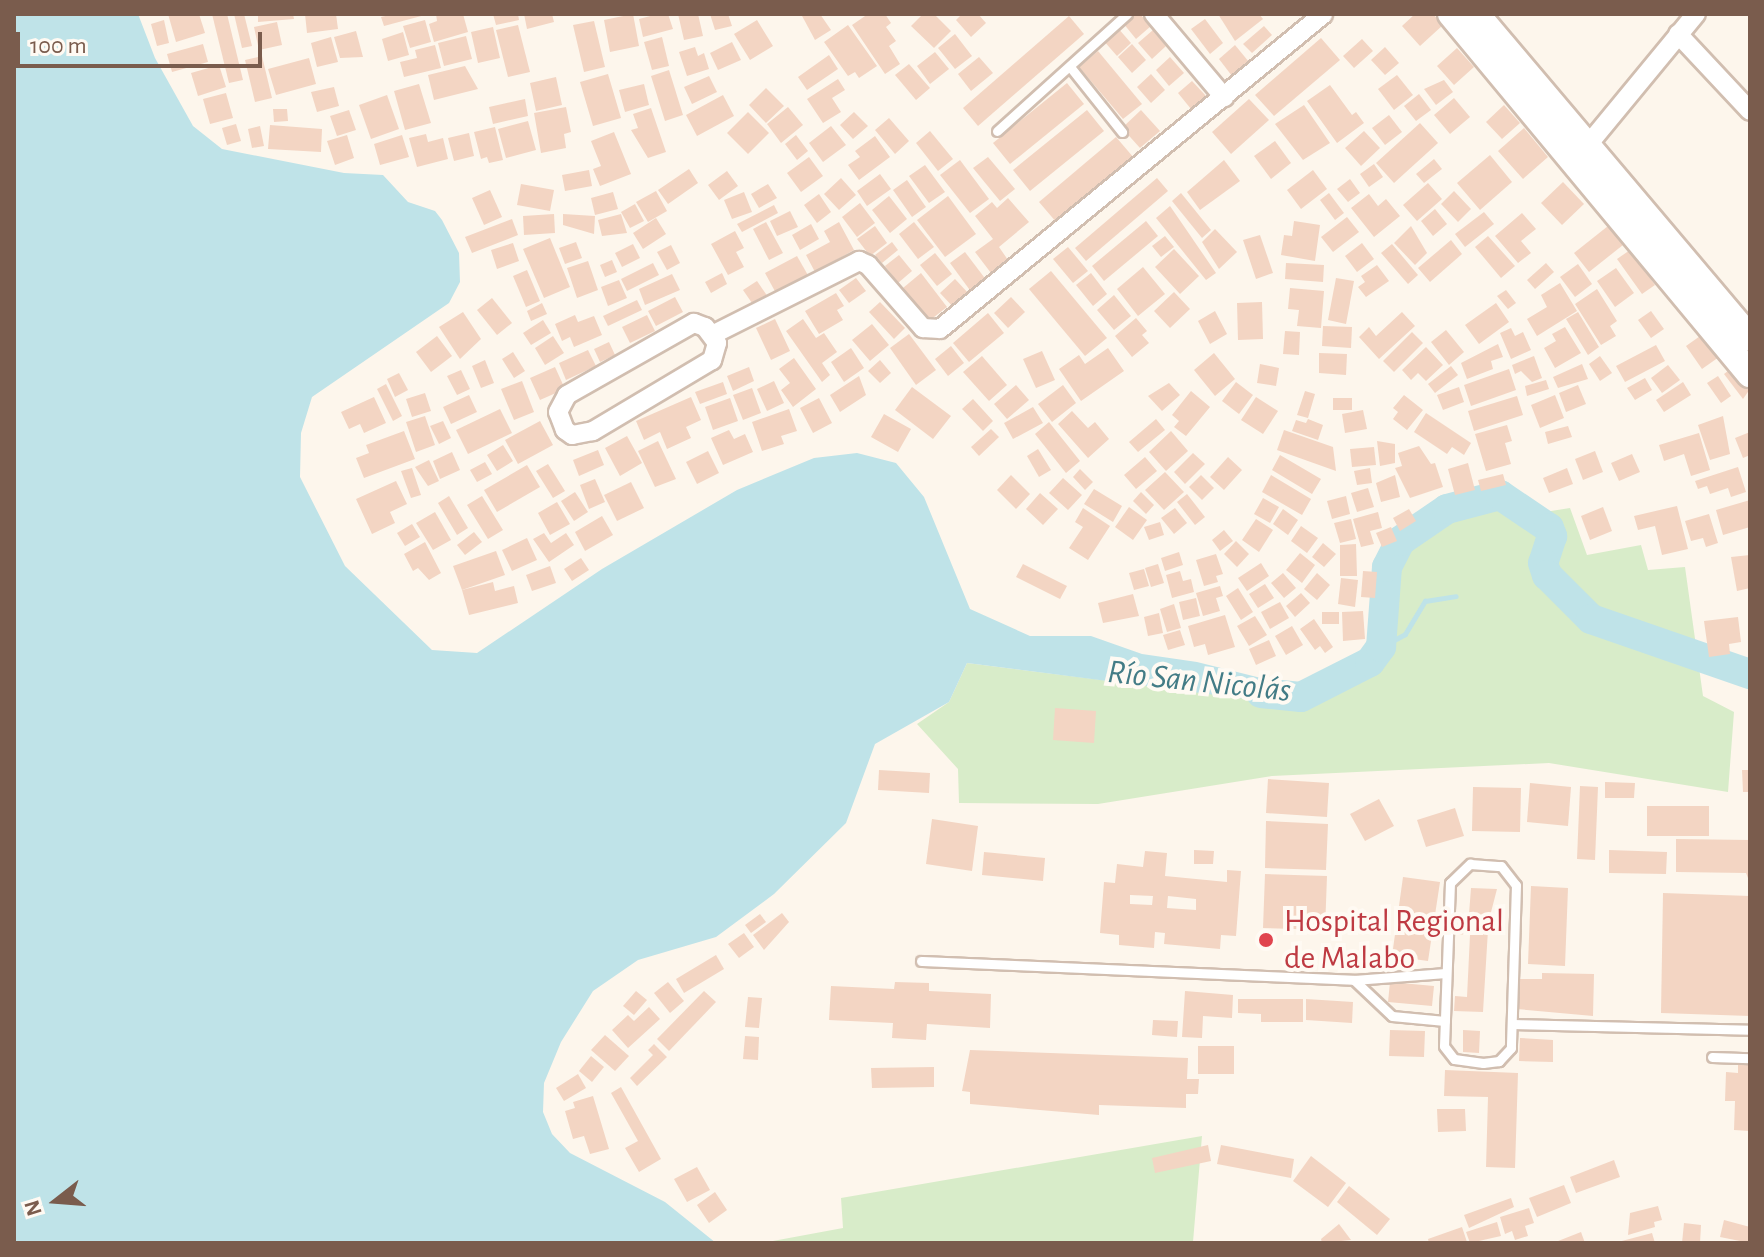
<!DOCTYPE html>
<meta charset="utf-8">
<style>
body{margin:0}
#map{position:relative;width:1764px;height:1257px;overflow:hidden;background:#fdf6ec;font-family:"Alegreya Sans",sans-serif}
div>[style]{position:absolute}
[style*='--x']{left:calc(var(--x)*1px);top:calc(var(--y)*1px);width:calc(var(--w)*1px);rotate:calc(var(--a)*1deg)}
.green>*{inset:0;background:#d8ecc9}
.water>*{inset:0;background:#bfe3e8}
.stream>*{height:5px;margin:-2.5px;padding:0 2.5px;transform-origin:2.5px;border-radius:2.5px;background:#bfe3e8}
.river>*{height:30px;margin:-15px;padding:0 15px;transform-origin:15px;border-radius:15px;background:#bfe3e8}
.building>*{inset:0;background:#f3d5c3}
.roads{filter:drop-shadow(2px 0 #d1beb0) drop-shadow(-2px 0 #d1beb0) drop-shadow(0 2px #d1beb0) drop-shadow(0 -2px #d1beb0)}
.service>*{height:9px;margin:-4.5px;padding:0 4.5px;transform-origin:4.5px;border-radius:4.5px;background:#fff}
.minor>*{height:18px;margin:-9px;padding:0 9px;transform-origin:9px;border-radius:9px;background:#fff}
.secondary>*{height:26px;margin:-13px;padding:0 13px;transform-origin:13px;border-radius:13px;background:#fff}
.dots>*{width:22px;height:22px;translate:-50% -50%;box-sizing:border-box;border:4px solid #fffaf3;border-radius:50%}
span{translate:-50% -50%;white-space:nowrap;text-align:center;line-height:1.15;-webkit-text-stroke:8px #fffaf3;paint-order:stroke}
.health-label{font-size:32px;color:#be3a42}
.left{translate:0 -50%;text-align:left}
.water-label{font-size:34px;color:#437c86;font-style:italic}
.frame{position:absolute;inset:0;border:16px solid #7a5c4d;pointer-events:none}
.north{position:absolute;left:16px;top:1161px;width:80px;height:80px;-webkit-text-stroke:6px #fffaf3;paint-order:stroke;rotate:253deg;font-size:22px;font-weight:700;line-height:32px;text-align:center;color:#7a5c4d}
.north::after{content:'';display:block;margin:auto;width:28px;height:36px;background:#7a5c4d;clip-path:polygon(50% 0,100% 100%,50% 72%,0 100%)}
.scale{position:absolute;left:16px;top:32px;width:246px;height:36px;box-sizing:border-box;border:4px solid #7a5c4d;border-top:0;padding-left:10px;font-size:24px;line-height:28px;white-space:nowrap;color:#7a5c4d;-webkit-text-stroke:6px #fffaf3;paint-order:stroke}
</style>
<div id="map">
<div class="green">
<div style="clip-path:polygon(1506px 498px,1532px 514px,1570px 508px,1587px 555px,1641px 545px,1648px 570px,1685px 567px,1703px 696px,1734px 712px,1728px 792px,1549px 763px,1272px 776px,1098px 804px,959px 803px,958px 769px,917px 724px,949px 702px,967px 663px,1294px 704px,1305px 689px,1375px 659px,1388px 542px,1428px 514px,1472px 499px)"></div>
<div style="clip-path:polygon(1202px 1136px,1193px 1242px,762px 1243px,843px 1228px,841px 1198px)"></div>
</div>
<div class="water">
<div style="clip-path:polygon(14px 14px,138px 14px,155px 58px,193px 126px,222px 149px,344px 173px,383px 175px,408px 202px,435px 211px,442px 220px,459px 253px,460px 282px,449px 303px,312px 397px,301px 433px,300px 477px,345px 566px,432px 650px,477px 653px,602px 569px,737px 490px,814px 458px,857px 453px,896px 463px,924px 497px,970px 609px,1030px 636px,1091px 636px,1142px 654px,1197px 662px,1305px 689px,1294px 705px,967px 663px,949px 702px,875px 744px,846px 823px,774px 894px,716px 937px,638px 960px,593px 991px,561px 1042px,544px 1083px,543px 1112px,552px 1134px,570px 1153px,665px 1202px,716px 1243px,14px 1243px)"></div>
</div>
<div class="stream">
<div style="--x:1381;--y:647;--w:27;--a:-28"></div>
<div style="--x:1405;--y:634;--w:39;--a:-59"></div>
<div style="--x:1425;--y:601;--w:31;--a:-9"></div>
</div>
<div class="river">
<div style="--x:1261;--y:693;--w:40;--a:5.7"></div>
<div style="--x:1301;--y:697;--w:77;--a:-26.9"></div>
<div style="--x:1370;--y:662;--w:19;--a:-54"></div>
<div style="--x:1381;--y:647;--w:80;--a:-85.7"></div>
<div style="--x:1387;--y:567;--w:29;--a:-63"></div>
<div style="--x:1400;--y:541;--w:57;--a:-34.2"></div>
<div style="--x:1447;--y:509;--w:55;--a:-14.8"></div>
<div style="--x:1500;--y:495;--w:59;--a:34"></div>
<div style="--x:1549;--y:528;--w:9;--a:69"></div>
<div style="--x:1552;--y:536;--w:28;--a:108"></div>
<div style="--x:1543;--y:563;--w:13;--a:72"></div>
<div style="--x:1547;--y:575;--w:62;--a:45"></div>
<div style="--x:1591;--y:619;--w:168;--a:19.1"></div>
</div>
<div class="building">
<div style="clip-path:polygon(168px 14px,199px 14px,205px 33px,176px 42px)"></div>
<div style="clip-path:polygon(212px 14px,227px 14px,243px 80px,229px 83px)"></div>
<div style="clip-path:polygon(234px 14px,244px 14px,252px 46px,242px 48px)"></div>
<div style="clip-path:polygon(258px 14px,293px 14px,294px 19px,258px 22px)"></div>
<div style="clip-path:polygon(305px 14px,336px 14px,338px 29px,307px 33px)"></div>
<div style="clip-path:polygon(394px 14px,425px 14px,425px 15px,384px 26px,381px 17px)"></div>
<div style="clip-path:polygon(436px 14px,463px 14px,468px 32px,434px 42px,429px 24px,437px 21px)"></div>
<div style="clip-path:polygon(493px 14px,518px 14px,519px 20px,496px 25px)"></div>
<div style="clip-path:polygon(524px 14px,552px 14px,554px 22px,527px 29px)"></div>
<div style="clip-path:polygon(633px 14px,639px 46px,610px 52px,604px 20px)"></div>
<div style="clip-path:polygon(658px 14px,668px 14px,673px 29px,643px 37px,639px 19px)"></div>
<div style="clip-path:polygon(678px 14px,698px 14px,703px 36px,684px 40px)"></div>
<div style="clip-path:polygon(710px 14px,728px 14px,732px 26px,715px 30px)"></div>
<div style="clip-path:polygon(801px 14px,820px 14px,831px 30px,815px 40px)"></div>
<div style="clip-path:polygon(868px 14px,885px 14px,891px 23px,886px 27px,896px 41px,889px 46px,900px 64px,885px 74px,852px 25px)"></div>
<div style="clip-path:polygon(923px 14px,934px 14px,951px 31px,934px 48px,911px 26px)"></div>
<div style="clip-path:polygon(962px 14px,978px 14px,986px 23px,971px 37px,956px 20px)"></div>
<div style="clip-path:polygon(1133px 14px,1140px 14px,1151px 26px,1136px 39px,1123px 23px)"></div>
<div style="clip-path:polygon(1218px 14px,1259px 14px,1263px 19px,1235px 41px)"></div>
<div style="clip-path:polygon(1415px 14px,1433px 14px,1443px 25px,1420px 46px,1402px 26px)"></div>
<div style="clip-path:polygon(1069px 16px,1084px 34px,978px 126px,963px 108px)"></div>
<div style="clip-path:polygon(1205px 19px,1223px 43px,1210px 54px,1191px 29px)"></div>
<div style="clip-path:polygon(164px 20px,169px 43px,157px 46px,151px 24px)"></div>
<div style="clip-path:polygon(425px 20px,431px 42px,410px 48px,403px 26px)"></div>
<div style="clip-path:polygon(757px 20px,773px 46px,750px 60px,734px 34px)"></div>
<div style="clip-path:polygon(594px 21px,605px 67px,584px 72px,573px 25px)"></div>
<div style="clip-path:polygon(277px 22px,282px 45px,259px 50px,254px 27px)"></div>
<div style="clip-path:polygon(518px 25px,530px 72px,508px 77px,496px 30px)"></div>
<div style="clip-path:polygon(848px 25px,877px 66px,859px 78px,855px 72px,848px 76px,824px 42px)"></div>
<div style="clip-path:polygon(1264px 26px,1272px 35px,1252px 53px,1243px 44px)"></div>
<div style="clip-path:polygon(493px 27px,500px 58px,478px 63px,471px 32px)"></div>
<div style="clip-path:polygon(1117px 27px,1131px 43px,1117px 56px,1103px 40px)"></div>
<div style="clip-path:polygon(1153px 30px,1166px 46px,1152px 59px,1138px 43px)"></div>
<div style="clip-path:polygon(356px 31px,363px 57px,340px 58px,334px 37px)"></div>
<div style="clip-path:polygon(403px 32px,409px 55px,388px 61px,382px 39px)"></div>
<div style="clip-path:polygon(955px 34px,972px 56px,955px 69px,938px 48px)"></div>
<div style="clip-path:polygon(466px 36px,472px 59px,444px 66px,438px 43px)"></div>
<div style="clip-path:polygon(331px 37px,338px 62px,317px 67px,311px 43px)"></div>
<div style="clip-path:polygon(662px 37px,669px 66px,652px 70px,644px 42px)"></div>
<div style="clip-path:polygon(1321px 38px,1340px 60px,1274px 116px,1255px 95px)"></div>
<div style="clip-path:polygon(1362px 39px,1373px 51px,1354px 68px,1343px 56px)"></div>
<div style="clip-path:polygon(732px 42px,741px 60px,718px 70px,710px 53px)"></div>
<div style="clip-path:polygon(203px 44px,208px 62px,172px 72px,167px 54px)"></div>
<div style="clip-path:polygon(1132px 44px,1146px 60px,1132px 73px,1118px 57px)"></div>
<div style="clip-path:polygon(435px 45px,441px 68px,404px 77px,400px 62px,417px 58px,415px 50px)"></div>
<div style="clip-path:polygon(1235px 45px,1249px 62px,1232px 76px,1219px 59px)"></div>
<div style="clip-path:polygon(695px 47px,698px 56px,704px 53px,709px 69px,687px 76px,679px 52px)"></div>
<div style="clip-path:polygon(1385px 47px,1399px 63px,1385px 75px,1371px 60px)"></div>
<div style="clip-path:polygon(1457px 48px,1474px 67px,1454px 85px,1437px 66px)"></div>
<div style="clip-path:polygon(1098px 51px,1142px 104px,1123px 119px,1079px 67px)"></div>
<div style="clip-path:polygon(935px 52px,949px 69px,930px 84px,917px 66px)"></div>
<div style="clip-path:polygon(829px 55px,838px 69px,807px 90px,798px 77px)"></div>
<div style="clip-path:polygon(262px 56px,272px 98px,255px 102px,245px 60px)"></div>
<div style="clip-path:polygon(979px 57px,993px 73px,971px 91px,958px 74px)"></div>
<div style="clip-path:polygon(1170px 57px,1184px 73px,1169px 86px,1156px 70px)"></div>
<div style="clip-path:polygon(309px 58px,316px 84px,276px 95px,268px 69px)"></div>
<div style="clip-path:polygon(909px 64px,930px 88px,916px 100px,895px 75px)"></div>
<div style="clip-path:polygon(219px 65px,226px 87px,198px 96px,191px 73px)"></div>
<div style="clip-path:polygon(465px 66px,478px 89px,434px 100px,428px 75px)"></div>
<div style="clip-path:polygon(669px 70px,683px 115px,665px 121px,651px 76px)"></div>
<div style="clip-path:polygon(608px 74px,621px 118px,593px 126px,580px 82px)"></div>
<div style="clip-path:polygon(1151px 74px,1165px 90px,1151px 103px,1137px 87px)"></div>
<div style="clip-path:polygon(1397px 75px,1413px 95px,1394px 110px,1378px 89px)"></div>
<div style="clip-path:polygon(709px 76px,717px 92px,692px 104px,684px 87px)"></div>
<div style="clip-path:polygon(556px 77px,562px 105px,536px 111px,530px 83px)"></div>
<div style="clip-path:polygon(838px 79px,845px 90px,832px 98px,841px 112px,823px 123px,807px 99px)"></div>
<div style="clip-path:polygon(1444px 80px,1453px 92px,1436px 105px,1424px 89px)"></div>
<div style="clip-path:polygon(1192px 81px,1206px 96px,1191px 109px,1178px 93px)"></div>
<div style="clip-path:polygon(1067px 83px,1084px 104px,1010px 164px,993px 143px)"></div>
<div style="clip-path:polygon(419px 84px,431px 123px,405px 130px,394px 91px)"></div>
<div style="clip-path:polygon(644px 84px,649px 105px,625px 112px,619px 90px)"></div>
<div style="clip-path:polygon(1330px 85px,1352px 115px,1356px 112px,1364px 123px,1337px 143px,1307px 101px)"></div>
<div style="clip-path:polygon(334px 87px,339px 106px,317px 112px,311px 92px)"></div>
<div style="clip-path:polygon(766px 88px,784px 106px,766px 123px,749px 105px)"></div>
<div style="clip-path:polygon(226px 93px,233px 118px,210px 124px,203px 99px)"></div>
<div style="clip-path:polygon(1419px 94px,1431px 110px,1416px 121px,1404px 106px)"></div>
<div style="clip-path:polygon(387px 95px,399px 129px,371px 139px,359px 105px)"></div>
<div style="clip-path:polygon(723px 95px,734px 116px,697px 136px,686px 115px)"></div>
<div style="clip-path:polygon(1454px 98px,1470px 117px,1450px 134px,1434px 115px)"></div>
<div style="clip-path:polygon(525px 99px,528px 116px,493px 124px,489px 107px)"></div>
<div style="clip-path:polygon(1249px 99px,1269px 120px,1231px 154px,1212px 132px)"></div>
<div style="clip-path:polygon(1304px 105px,1330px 143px,1303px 160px,1275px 124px)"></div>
<div style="clip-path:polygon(1504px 105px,1520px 123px,1502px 139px,1486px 122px)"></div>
<div style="clip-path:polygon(566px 107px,571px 132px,564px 134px,566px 148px,541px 153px,534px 113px)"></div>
<div style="clip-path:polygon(788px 107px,803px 125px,781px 143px,767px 124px)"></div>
<div style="clip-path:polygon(651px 108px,666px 152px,648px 158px,631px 130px,638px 128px,633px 114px)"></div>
<div style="clip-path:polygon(273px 109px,287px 109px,288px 121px,274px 122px)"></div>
<div style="clip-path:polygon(349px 110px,356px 130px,337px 136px,330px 116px)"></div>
<div style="clip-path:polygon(1087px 110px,1104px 131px,1030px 191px,1013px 170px)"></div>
<div style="clip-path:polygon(1141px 110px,1160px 131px,1140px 148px,1122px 128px)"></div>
<div style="clip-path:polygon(748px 112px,769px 133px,748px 154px,727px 133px)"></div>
<div style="clip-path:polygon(854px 112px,868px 126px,853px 139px,840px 125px)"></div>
<div style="clip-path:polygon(1389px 115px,1402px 132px,1385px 145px,1372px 128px)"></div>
<div style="clip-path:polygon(889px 118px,909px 141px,895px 154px,875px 130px)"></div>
<div style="clip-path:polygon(528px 121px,536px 150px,506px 158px,498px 129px)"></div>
<div style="clip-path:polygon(1420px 123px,1438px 143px,1394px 183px,1376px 163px)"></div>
<div style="clip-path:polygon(236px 124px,241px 141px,227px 145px,222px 128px)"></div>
<div style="clip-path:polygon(270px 125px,322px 129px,321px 152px,268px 149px)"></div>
<div style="clip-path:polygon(260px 126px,264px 146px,252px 148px,248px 129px)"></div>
<div style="clip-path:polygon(831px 126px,846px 145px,823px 162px,809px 143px)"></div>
<div style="clip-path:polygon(495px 127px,503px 160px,489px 163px,487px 157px,481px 159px,474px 132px)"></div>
<div style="clip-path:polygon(1524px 128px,1548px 157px,1523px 179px,1498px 151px)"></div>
<div style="clip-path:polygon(930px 131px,953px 159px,938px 171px,916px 143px)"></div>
<div style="clip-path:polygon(1364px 131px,1380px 148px,1361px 166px,1345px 148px)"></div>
<div style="clip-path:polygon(614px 132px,631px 174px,600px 186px,593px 169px,601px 166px,591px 141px)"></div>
<div style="clip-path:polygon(469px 133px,474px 156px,454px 161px,448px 138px)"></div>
<div style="clip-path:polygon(426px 134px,428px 142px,443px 138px,448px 159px,417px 167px,409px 138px)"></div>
<div style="clip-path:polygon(347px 135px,354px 158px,335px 165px,327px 141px)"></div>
<div style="clip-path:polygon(402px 135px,409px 157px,380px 165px,374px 144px)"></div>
<div style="clip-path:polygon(796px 135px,808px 151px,797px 160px,785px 144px)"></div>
<div style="clip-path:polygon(875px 136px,890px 157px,859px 180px,848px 165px,860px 157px,855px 151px)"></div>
<div style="clip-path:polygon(1116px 137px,1134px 158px,1057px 223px,1039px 202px)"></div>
<div style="clip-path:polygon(1275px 141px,1291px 163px,1271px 179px,1254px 156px)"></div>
<div style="clip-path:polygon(1490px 155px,1512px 182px,1480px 210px,1457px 183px)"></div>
<div style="clip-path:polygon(809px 157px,823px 176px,801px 192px,787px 173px)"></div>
<div style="clip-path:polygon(988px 157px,1015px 189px,1000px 201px,973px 168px)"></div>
<div style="clip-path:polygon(1434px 159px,1442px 169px,1424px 183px,1416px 174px)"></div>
<div style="clip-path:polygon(960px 160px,989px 199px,970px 213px,940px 175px)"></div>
<div style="clip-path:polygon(1224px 160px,1240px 181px,1200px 210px,1187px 192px)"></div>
<div style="clip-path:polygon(1374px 164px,1383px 177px,1369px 187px,1360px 174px)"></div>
<div style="clip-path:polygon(925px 165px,945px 192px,929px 203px,909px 176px)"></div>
<div style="clip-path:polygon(689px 169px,698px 183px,668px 204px,658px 190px)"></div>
<div style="clip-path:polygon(589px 170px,592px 186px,565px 191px,562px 175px)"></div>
<div style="clip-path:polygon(1313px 170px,1327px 189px,1301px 209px,1287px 190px)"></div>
<div style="clip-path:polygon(727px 171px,738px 186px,719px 200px,708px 185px)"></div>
<div style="clip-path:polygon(880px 174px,891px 189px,867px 206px,857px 191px)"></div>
<div style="clip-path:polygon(841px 178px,856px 195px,839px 210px,824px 194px)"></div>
<div style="clip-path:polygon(1157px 178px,1168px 191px,1086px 261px,1075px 248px)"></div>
<div style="clip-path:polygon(1350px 179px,1360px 193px,1348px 202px,1337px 189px)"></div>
<div style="clip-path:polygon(907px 180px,926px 207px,912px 217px,893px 190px)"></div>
<div style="clip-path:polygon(1563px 182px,1584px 204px,1562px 225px,1541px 203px)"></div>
<div style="clip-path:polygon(1428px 183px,1442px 199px,1417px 221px,1403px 205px)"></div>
<div style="clip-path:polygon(521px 184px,554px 190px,550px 211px,517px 205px)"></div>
<div style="clip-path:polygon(768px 184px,777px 198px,759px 208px,751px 194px)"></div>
<div style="clip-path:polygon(490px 190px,502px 217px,484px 225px,472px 198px)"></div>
<div style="clip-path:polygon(656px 191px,667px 211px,648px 222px,636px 202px)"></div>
<div style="clip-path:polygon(1454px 191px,1471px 209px,1458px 222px,1441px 204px)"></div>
<div style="clip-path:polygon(613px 192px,618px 209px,595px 215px,591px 198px)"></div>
<div style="clip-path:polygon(744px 192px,752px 212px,732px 219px,724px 200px)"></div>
<div style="clip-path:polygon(1181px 193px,1211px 230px,1202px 238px,1172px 201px)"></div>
<div style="clip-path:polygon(1329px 193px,1344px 213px,1335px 220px,1320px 200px)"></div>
<div style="clip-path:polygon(819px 194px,831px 212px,817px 223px,804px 205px)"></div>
<div style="clip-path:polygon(1369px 194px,1378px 206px,1386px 199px,1400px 216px,1374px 237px,1351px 208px)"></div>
<div style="clip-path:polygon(889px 196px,907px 219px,890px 233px,872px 210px)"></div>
<div style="clip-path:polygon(948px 196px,976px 234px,945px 257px,917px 220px)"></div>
<div style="clip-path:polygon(1008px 198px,1029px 222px,999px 247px,1008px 260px,991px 273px,975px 252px,993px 239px,975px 216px,992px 202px,997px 208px)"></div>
<div style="clip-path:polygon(860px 203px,875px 223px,857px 237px,842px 217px)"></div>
<div style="clip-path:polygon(635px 204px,644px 221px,630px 228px,621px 212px)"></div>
<div style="clip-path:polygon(774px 205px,778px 213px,742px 232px,737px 224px)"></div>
<div style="clip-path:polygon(1170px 206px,1216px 273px,1206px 280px,1156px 218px)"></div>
<div style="clip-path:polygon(1435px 209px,1447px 224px,1433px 236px,1421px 221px)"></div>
<div style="clip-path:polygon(790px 211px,798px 227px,777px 236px,770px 221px)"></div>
<div style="clip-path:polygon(1484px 212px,1494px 224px,1465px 247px,1455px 234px)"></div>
<div style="clip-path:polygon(1522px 213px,1536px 229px,1521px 241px,1531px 253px,1518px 263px,1495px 236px)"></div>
<div style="clip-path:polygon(554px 214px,555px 233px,524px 235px,523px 216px)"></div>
<div style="clip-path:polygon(563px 214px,595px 216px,594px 234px,563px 225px)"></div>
<div style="clip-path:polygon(621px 214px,627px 233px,602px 236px,598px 220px)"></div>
<div style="clip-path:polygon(1347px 217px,1359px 232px,1333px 252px,1321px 237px)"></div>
<div style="clip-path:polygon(656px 218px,666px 234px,643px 249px,633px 233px)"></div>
<div style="clip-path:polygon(512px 219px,518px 235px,472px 253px,465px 237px)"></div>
<div style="clip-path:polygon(1146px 221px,1158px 236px,1104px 281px,1092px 266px)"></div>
<div style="clip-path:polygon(1294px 221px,1320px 225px,1315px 261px,1281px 255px,1284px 235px,1292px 236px)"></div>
<div style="clip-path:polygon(766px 222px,783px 253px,769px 260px,753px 229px)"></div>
<div style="clip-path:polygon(839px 222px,854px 250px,815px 272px,806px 255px,830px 242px,824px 231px)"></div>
<div style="clip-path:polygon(914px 222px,934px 247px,918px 259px,899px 234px)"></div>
<div style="clip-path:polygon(811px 224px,819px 239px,800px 250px,792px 235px)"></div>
<div style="clip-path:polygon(875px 226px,887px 243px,870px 256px,857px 239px)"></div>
<div style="clip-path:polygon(1411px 226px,1427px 253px,1415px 265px,1394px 243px)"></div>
<div style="clip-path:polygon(1608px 226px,1623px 245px,1589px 272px,1574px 253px)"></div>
<div style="clip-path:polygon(1215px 229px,1237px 252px,1219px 269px,1202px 242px)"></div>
<div style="clip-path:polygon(735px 231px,744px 248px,736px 252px,744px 267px,728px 275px,711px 244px)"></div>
<div style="clip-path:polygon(1260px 235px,1273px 273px,1256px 279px,1243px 240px)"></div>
<div style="clip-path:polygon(1165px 236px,1174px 247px,1161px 257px,1152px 246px)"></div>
<div style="clip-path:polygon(1488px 236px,1515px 266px,1501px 278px,1475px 247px)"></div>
<div style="clip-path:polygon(550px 238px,570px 287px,544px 298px,523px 249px)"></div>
<div style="clip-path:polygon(1451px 240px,1462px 254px,1430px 282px,1418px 268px)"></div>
<div style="clip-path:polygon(576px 242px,582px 258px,565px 264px,559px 248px)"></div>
<div style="clip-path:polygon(892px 242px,898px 250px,882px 263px,875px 255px)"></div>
<div style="clip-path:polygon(513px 243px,519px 261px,497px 269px,491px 250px)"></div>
<div style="clip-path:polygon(1362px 243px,1374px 259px,1357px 272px,1345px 256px)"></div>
<div style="clip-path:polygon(633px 244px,640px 258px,622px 267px,615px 253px)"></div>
<div style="clip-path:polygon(1392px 244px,1418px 275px,1408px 284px,1381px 253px)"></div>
<div style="clip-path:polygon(671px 245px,680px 263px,667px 270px,657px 252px)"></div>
<div style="clip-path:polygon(1068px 247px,1088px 271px,1073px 283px,1053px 259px)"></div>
<div style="clip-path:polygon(1174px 249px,1199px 276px,1180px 294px,1155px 267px)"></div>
<div style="clip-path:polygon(1630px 250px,1655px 285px,1642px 294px,1617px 259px)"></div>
<div style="clip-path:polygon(965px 252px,987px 281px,972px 293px,950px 263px)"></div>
<div style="clip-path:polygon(935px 253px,952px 274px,937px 286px,920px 265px)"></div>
<div style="clip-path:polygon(899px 255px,912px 271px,898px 283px,885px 266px)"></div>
<div style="clip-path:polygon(797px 256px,809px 277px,777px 295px,765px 273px)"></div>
<div style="clip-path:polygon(612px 260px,617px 272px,605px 277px,600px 265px)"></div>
<div style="clip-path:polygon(588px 261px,598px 290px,577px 298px,567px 268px)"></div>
<div style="clip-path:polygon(653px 263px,659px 275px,627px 291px,621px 279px)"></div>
<div style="clip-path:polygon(1286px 263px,1324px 265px,1323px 282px,1285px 279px)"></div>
<div style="clip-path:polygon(1546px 263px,1554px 272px,1535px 289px,1527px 280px)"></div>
<div style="clip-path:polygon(1578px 264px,1592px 284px,1575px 297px,1560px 277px)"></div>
<div style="clip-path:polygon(1377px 265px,1389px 281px,1366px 297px,1358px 287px,1365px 282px,1361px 276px)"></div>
<div style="clip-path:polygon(1143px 267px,1165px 294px,1138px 316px,1117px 289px)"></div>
<div style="clip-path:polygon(1616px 268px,1634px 293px,1615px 307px,1597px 281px)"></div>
<div style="clip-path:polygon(527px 270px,540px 301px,526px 307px,513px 276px)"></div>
<div style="clip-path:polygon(1051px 271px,1107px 338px,1085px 356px,1029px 289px)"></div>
<div style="clip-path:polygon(722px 273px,727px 284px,711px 293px,705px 282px)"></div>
<div style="clip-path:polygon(921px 273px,947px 307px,929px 321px,903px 288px)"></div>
<div style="clip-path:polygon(1091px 273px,1107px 294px,1093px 306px,1076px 285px)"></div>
<div style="clip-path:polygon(672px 274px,680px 290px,645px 305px,639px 289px)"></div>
<div style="clip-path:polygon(856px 278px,866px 291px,849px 303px,839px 290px)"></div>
<div style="clip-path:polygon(1336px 278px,1354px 281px,1346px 324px,1328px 320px)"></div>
<div style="clip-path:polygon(955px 279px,970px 295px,955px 309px,940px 293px)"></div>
<div style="clip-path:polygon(619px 280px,627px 298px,608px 306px,601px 287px)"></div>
<div style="clip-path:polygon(757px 281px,768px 297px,754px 306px,743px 290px)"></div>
<div style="clip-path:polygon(1560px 283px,1577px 311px,1537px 336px,1527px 319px,1547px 307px,1541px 295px)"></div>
<div style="clip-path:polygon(1290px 288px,1324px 291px,1321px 328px,1297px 326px,1299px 310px,1288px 309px)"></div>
<div style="clip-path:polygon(1597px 289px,1617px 321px,1610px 326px,1616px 336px,1601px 345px,1575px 304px)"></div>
<div style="clip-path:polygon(1506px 290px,1516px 303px,1508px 309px,1497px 296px)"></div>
<div style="clip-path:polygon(1174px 292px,1190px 309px,1170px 328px,1154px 311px)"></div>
<div style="clip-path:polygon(836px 293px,844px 306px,837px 310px,843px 320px,819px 334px,805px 311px)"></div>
<div style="clip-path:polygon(1114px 295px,1131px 316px,1114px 330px,1097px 310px)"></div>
<div style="clip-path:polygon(675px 297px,683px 312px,656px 326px,648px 311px)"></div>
<div style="clip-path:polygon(1011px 297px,1025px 312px,1008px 328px,994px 313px)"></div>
<div style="clip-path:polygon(492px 298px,512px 323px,497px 335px,477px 310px)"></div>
<div style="clip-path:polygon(637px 300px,642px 310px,608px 326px,603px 316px)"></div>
<div style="clip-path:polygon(880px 302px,905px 328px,894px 339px,869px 312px)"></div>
<div style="clip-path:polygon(1262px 302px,1263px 339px,1238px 340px,1237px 303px)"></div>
<div style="clip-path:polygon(542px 303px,547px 314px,531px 321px,527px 311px)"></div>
<div style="clip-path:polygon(1496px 303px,1509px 322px,1479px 344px,1465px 325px)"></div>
<div style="clip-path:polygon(1215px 311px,1227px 334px,1210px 344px,1198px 321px)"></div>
<div style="clip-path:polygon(1651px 311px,1664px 329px,1651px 338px,1638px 320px)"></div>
<div style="clip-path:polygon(463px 312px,481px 339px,460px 359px,439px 327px)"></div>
<div style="clip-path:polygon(1402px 312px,1415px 326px,1379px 359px,1359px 337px,1369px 327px,1376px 336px)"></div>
<div style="clip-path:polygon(1578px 312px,1599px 347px,1588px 355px,1566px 319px)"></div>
<div style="clip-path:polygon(988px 313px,1004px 333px,969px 362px,953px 343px)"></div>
<div style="clip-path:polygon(575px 315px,578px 322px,594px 316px,602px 335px,574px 347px,570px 337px,562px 341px,555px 324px)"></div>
<div style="clip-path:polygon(647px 315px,655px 331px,630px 343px,622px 327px)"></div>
<div style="clip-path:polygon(1136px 318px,1147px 331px,1142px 335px,1149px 343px,1132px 357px,1115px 336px)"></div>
<div style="clip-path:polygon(775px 319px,790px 351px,771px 360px,756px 328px)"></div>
<div style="clip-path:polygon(803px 319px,816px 338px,824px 333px,837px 352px,822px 363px,830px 375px,822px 382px,786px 331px)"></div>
<div style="clip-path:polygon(543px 320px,551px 333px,531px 345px,523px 333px)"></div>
<div style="clip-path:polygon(872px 324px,889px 345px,870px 361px,852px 340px)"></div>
<div style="clip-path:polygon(1323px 326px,1352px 327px,1351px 348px,1322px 346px)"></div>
<div style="clip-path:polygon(1565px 327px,1581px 353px,1555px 368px,1544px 348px,1556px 341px,1552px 334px)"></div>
<div style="clip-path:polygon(1511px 328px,1515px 336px,1523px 332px,1531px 350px,1511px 359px,1500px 333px)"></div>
<div style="clip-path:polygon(1446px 330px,1464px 352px,1449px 365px,1431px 342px)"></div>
<div style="clip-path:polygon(1285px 331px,1300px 332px,1299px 355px,1283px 354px)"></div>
<div style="clip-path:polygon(1412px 332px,1423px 343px,1394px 372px,1383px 361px)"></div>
<div style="clip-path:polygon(909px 334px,936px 370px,916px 385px,890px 348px)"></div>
<div style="clip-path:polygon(1703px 334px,1719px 357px,1702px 369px,1686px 346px)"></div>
<div style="clip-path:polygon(437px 336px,452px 356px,431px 372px,416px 352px)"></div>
<div style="clip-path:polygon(553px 336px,564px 353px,545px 365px,535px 348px)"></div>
<div style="clip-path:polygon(609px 342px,615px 355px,600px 362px,594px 349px)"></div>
<div style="clip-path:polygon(1498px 344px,1503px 357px,1491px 361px,1493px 369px,1467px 379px,1461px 363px)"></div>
<div style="clip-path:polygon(1656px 345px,1665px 361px,1625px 382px,1616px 366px)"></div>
<div style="clip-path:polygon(951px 346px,964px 363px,948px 376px,935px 359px)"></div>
<div style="clip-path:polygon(1426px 347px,1443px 365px,1426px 381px,1418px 373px,1411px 380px,1402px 370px)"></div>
<div style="clip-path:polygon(851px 348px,864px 368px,844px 382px,831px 362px)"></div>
<div style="clip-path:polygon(1108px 348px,1124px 371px,1081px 401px,1059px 369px,1079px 355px,1085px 364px)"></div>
<div style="clip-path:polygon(588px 350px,596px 366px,566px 380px,559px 363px)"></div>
<div style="clip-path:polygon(1042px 351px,1055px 380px,1036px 388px,1023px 359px)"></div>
<div style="clip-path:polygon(513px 352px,525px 371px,514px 378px,502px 359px)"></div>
<div style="clip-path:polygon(1214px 353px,1235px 379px,1215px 396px,1194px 370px)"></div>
<div style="clip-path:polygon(1319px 353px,1347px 354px,1346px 375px,1319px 373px)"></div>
<div style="clip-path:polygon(982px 356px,1007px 385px,989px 401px,963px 372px)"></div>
<div style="clip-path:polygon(1534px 356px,1542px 378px,1532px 382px,1521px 371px,1515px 374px,1512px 365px)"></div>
<div style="clip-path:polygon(1600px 356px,1612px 373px,1600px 381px,1589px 364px)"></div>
<div style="clip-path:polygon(794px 358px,816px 389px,793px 407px,781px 390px,790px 383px,779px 369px)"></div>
<div style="clip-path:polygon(485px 360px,494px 383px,481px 388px,472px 366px)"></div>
<div style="clip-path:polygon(880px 360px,891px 373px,880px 383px,868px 371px)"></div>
<div style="clip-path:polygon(1260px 364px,1279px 368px,1276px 386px,1257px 383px)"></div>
<div style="clip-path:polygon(1582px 364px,1588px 379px,1558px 388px,1553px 377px)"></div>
<div style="clip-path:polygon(1668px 365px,1680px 380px,1662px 393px,1651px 378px)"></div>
<div style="clip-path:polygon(1451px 366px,1458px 375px,1435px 393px,1428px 384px)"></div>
<div style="clip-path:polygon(555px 367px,565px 389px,540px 400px,530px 378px)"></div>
<div style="clip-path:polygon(749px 367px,754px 381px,733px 391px,727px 376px)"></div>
<div style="clip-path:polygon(1733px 367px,1750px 389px,1743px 399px,1724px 374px)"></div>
<div style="clip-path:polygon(1509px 369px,1516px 390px,1471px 406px,1464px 385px)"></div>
<div style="clip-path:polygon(461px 370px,470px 389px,457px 395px,447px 376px)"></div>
<div style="clip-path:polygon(399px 373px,408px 390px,395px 397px,387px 379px)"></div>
<div style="clip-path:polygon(859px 376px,866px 395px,840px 412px,830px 395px)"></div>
<div style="clip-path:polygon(1718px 376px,1731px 396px,1721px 403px,1707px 383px)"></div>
<div style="clip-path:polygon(1645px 378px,1652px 390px,1635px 400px,1627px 388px)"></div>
<div style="clip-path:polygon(1546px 380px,1549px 389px,1527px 396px,1525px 386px)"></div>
<div style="clip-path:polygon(522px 381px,534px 412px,514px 420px,501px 389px)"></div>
<div style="clip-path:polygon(774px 381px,784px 403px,767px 411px,757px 389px)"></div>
<div style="clip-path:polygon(723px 382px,727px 394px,700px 404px,695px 392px)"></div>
<div style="clip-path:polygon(1236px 382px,1253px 395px,1239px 414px,1222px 401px)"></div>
<div style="clip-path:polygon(1683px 382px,1691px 395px,1664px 412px,1656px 400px)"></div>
<div style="clip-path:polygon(1169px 383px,1180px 395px,1162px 411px,1148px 396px)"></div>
<div style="clip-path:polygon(386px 384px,402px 416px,393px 421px,377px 389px)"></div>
<div style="clip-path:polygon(1016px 385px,1029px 400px,1007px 419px,994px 404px)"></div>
<div style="clip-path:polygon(1063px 385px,1076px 403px,1052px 422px,1038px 404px)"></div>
<div style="clip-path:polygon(1578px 385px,1586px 404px,1566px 412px,1559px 393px)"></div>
<div style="clip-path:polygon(912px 387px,951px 416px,933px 439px,895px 410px)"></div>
<div style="clip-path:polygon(1459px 387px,1464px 402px,1443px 410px,1437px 395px)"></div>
<div style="clip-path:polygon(752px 388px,761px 413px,743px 420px,733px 395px)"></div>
<div style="clip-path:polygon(1191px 391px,1210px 407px,1186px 436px,1174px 427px,1179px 421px,1172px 415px)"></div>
<div style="clip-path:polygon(1305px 391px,1315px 394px,1308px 418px,1297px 415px)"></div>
<div style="clip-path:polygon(425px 393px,431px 411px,412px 417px,406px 399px)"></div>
<div style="clip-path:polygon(469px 395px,477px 412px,451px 424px,443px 407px)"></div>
<div style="clip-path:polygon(1404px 395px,1423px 410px,1407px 430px,1393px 419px,1398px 412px,1393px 408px)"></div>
<div style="clip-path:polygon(1555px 395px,1564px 418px,1540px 428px,1531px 405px)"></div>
<div style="clip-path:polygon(1517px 396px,1523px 415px,1474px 431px,1468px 411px)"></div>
<div style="clip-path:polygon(374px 397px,386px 423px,364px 433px,360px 424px,349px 429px,341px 412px)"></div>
<div style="clip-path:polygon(691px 397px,701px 420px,686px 427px,691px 438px,667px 449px,660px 432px,644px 440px,636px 421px)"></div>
<div style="clip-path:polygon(1256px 397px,1278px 411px,1263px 434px,1241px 420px)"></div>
<div style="clip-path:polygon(730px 398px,738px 421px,713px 430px,705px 407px)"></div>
<div style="clip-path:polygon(819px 398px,832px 423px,813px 433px,800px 408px)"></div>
<div style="clip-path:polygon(1333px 398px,1352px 398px,1352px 410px,1333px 410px)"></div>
<div style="clip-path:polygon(973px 399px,993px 421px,983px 431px,962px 409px)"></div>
<div style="clip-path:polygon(1033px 407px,1043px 423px,1013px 439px,1004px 423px)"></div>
<div style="clip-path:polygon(500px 409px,512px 433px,468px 454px,456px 430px)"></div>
<div style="clip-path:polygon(789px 409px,797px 431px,781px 436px,784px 444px,762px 451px,752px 422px)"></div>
<div style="clip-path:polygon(1363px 410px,1367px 429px,1345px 433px,1342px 414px)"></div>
<div style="clip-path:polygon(1072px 411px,1088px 428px,1095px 422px,1109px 439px,1088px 458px,1058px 424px)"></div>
<div style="clip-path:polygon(1426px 413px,1471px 443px,1464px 455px,1452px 447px,1447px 454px,1414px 432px)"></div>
<div style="clip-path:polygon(884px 414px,911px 429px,898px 452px,871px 437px)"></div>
<div style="clip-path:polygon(425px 416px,435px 445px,416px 452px,406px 422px)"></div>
<div style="clip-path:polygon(1723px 416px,1730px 454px,1710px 460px,1698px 425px)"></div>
<div style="clip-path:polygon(1156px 419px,1165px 430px,1138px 452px,1129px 442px)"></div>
<div style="clip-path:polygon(1308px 419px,1323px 425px,1318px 440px,1292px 431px,1296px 420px,1306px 423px)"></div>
<div style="clip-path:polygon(443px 421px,451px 438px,439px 444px,430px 426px)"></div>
<div style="clip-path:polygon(540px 421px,553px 445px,518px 464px,505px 440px)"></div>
<div style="clip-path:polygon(1049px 422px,1080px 461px,1066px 473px,1035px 434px)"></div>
<div style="clip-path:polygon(1507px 425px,1512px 441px,1505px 443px,1511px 464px,1486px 471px,1475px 434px)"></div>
<div style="clip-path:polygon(1568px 426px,1572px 437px,1548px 444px,1545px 432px)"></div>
<div style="clip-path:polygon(991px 429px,999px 437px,979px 456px,971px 447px)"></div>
<div style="clip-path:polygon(729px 430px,734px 439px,745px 434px,753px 452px,723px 465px,711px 438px)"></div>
<div style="clip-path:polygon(1284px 430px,1333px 447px,1336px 471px,1277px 450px)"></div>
<div style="clip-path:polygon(404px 431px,415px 459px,364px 478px,356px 458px,369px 453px,366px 445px)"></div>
<div style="clip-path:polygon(1171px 431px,1188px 451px,1166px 471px,1149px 452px)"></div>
<div style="clip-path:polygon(1750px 432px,1750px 455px,1743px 458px,1735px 438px)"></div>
<div style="clip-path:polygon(1699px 433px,1710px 470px,1691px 476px,1684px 454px,1664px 461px,1659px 445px)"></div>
<div style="clip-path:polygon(627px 436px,642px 463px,620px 476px,605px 448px)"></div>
<div style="clip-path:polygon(658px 441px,676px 479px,655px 487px,638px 451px)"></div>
<div style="clip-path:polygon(1377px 441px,1395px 444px,1395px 463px,1380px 466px)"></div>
<div style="clip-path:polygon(503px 445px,513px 461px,497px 471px,487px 455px)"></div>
<div style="clip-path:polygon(1419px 446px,1431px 464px,1435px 463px,1443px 487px,1410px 498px,1395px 468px,1402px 466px,1398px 453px)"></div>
<div style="clip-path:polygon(1374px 447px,1376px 465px,1352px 467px,1350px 449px)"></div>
<div style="clip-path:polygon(1038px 449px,1051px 470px,1039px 477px,1027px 456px)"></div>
<div style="clip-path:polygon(598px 450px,604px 465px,579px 476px,573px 460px)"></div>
<div style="clip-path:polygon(708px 451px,719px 473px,697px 484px,686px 462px)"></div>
<div style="clip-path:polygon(1595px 451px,1603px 472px,1583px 480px,1575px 459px)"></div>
<div style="clip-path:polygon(452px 452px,460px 470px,440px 479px,433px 461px)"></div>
<div style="clip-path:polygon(1193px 453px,1205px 464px,1185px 484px,1174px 472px)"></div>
<div style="clip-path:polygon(1632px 454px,1640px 472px,1619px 481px,1611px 463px)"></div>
<div style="clip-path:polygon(1280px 455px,1321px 479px,1312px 494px,1272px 470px)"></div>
<div style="clip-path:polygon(1145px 457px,1157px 471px,1136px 489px,1124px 475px)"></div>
<div style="clip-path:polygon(1228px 457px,1242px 470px,1224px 490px,1210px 477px)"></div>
<div style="clip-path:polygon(429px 460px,439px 481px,428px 486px,415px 467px)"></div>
<div style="clip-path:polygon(485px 462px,492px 474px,477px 482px,470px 470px)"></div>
<div style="clip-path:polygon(1468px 463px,1475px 490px,1455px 495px,1448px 469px)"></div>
<div style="clip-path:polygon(548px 464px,565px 491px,553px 498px,536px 471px)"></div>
<div style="clip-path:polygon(527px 465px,540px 487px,497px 512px,484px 490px)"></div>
<div style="clip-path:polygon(1738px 467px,1746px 492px,1731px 497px,1728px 488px,1710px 494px,1707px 486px,1698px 489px,1695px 481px)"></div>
<div style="clip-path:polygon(412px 468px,421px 495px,411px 498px,401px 471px)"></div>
<div style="clip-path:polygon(1370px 468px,1372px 483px,1357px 485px,1354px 471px)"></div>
<div style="clip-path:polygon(1567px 468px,1573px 484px,1549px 493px,1543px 478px)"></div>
<div style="clip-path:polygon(1080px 469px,1093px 482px,1085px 490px,1073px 477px)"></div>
<div style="clip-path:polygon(1165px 472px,1184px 492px,1164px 510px,1145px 490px)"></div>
<div style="clip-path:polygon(1503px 474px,1506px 485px,1481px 491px,1478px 480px)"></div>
<div style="clip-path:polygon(1011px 475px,1030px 494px,1016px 509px,997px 490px)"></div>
<div style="clip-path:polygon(1201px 475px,1214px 488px,1202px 500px,1189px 487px)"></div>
<div style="clip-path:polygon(1271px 475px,1311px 499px,1302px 515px,1262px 492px)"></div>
<div style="clip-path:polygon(1395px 475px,1400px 497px,1381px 502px,1376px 483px)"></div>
<div style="clip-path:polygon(1063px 478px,1082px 495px,1068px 510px,1049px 493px)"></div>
<div style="clip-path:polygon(595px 479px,605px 502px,589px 509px,580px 485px)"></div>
<div style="clip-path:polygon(396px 481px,407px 504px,390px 512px,395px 523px,372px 534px,356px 499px)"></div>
<div style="clip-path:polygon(631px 482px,644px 508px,617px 521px,604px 495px)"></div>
<div style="clip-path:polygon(1368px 488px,1374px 507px,1357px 512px,1351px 493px)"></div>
<div style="clip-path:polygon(1094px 489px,1122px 506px,1113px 522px,1084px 504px)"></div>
<div style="clip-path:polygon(575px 492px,588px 512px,574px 521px,561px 501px)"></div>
<div style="clip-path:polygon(1141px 492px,1154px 505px,1146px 514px,1133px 501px)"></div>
<div style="clip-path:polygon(1040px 493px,1058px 509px,1043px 525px,1026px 509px)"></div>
<div style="clip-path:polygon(1187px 494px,1205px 517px,1195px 525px,1177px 502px)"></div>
<div style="clip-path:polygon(449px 496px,468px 528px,457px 535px,438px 503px)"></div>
<div style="clip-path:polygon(482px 496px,503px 530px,488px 539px,467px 505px)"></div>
<div style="clip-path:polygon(1346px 496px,1350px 514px,1332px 519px,1327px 501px)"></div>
<div style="clip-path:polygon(1263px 498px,1279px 507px,1270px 523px,1254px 514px)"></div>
<div style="clip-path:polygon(1750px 500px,1750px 527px,1723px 535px,1716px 510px)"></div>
<div style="clip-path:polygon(557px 502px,570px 524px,550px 535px,538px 513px)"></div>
<div style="clip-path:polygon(1677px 506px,1688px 549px,1662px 555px,1655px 526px,1638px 530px,1634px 516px)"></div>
<div style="clip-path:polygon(1129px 507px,1147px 520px,1133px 540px,1115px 527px)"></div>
<div style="clip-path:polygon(1603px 507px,1612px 531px,1590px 540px,1581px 516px)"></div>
<div style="clip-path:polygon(1083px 508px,1110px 526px,1088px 560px,1069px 548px,1083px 527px,1075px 522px)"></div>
<div style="clip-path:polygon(1175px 508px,1187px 523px,1174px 534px,1161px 518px)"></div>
<div style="clip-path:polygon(1283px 509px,1298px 520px,1288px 535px,1273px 524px)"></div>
<div style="clip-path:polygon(1409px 509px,1416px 521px,1400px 531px,1393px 518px)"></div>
<div style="clip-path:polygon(435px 512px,451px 540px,433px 550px,416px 523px)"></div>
<div style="clip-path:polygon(1378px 512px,1382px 528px,1370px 531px,1374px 544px,1361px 547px,1353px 519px)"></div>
<div style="clip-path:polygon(1709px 514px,1718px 543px,1706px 547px,1703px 538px,1691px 541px,1685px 521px)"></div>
<div style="clip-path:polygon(602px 516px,613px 535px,585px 551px,575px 532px)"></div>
<div style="clip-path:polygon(1256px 519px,1273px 530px,1259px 552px,1242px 540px)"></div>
<div style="clip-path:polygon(1351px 519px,1356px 539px,1340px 543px,1334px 523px)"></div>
<div style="clip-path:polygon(1160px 522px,1164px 535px,1149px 540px,1144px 527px)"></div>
<div style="clip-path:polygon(412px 524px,420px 537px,405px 546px,397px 533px)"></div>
<div style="clip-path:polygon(1301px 526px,1318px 538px,1307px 553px,1291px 541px)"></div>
<div style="clip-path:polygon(1391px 527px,1397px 541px,1382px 547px,1376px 533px)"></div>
<div style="clip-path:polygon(1224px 530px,1233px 541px,1220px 551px,1212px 540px)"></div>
<div style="clip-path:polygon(474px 532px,482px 542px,465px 555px,457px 545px)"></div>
<div style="clip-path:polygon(544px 533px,551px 543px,566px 533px,574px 545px,549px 562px,533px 539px)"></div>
<div style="clip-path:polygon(527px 538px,537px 560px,512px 571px,502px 550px)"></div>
<div style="clip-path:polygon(1236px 541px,1249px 554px,1237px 567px,1224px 554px)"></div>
<div style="clip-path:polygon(425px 542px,441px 573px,429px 580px,418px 568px,413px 571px,404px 554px)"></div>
<div style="clip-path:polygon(1323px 543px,1336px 554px,1324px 567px,1312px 557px)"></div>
<div style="clip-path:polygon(1356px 544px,1357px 576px,1340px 576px,1340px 545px)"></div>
<div style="clip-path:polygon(496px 551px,505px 575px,462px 590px,453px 566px)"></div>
<div style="clip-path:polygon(1179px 552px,1183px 565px,1165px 571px,1161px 558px)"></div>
<div style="clip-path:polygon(1300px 553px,1315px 565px,1302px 583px,1286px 570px)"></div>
<div style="clip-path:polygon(1216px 554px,1223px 574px,1216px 576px,1218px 582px,1204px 586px,1196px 560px)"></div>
<div style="clip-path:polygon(1750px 555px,1750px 588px,1737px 591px,1731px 557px)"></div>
<div style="clip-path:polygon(581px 558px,589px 570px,572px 581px,564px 569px)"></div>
<div style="clip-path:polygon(1261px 563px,1269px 576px,1247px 591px,1238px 578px)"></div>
<div style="clip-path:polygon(1023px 564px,1067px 586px,1060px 599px,1016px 577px)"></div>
<div style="clip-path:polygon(1158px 564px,1164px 583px,1151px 587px,1145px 568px)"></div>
<div style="clip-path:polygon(550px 566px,556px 583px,532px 591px,526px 575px)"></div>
<div style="clip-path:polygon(1144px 569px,1149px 586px,1134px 590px,1129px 573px)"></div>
<div style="clip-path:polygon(1180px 571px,1183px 581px,1191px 579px,1194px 592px,1172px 598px,1166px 575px)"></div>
<div style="clip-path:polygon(1363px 571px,1377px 572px,1375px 598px,1361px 597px)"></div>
<div style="clip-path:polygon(1283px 573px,1296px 588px,1284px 598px,1271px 583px)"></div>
<div style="clip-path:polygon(1317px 573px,1330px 585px,1317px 600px,1304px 589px)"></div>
<div style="clip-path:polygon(1341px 578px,1358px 580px,1355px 607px,1338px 604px)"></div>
<div style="clip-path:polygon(493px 582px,495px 591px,514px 586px,518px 603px,469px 615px,462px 590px)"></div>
<div style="clip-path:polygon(1265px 584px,1274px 598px,1258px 608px,1249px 594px)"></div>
<div style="clip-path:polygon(1220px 586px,1223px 596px,1216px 598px,1220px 611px,1203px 616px,1196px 593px)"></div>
<div style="clip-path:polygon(1238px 588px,1253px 612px,1241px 620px,1226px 596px)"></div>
<div style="clip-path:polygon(1301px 593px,1310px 603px,1295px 617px,1286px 606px)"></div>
<div style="clip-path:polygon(1133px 594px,1139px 616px,1103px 623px,1098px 603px)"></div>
<div style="clip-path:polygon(1196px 598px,1200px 616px,1183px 620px,1179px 602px)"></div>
<div style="clip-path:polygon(1280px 602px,1289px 618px,1270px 629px,1261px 612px)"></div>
<div style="clip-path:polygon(1174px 604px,1181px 628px,1167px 632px,1160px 609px)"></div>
<div style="clip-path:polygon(1363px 611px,1365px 639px,1343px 641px,1342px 612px)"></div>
<div style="clip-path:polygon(1322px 612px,1339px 612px,1339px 624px,1322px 624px)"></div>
<div style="clip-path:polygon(1159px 613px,1163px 633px,1148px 636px,1144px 617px)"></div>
<div style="clip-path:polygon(1225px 615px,1235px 647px,1208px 655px,1205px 644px,1194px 647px,1188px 626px)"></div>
<div style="clip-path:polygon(1255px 616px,1267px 635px,1249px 646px,1237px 626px)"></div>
<div style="clip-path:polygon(1738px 617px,1741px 642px,1729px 644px,1730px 654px,1709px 657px,1704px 621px)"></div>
<div style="clip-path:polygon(1314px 619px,1333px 647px,1325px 653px,1320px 646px,1315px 650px,1300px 629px)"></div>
<div style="clip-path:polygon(1292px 626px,1303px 645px,1286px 655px,1275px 636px)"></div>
<div style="clip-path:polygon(1180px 630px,1185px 645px,1168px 650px,1163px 635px)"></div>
<div style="clip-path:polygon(1269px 640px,1276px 656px,1256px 665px,1249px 649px)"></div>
<div style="clip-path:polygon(1055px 708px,1096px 711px,1094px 743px,1053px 740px)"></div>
<div style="clip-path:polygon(879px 770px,930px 773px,929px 793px,878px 790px)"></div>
<div style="clip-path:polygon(1742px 770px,1750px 770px,1750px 792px,1743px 792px)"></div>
<div style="clip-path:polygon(1268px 779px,1329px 783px,1327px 817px,1266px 813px)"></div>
<div style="clip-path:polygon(1605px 782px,1635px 783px,1634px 798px,1605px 798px)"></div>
<div style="clip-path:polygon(1530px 783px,1571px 787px,1568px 826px,1527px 822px)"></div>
<div style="clip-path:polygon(1580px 786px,1598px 787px,1595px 860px,1577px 859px)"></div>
<div style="clip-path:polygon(1473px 787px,1521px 788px,1520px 832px,1472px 831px)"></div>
<div style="clip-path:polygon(1379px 799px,1394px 826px,1365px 841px,1350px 814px)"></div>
<div style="clip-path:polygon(1647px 806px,1709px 806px,1709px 836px,1647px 836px)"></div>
<div style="clip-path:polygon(1455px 808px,1464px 836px,1426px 847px,1417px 820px)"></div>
<div style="clip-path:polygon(932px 819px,978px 826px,972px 871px,926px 864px)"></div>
<div style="clip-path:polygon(1266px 821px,1328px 824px,1326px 870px,1265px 868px)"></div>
<div style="clip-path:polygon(1676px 839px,1750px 840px,1750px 883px,1746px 873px,1676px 872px)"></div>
<div style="clip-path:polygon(1194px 850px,1214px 851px,1213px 864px,1194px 864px)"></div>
<div style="clip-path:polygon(1609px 850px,1667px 852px,1666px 874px,1609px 873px)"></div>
<div style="clip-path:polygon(evenodd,1145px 851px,1167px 853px,1165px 876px,1227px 882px,1227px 870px,1241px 871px,1236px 936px,1221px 935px,1220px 949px,1164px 944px,1165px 933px,1155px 932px,1154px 948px,1119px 945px,1119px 935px,1100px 933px,1104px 882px,1115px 883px,1117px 864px,1143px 867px,1145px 851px,1130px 895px,1153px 896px,1152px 905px,1130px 904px,1130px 895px,1145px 851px,1168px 896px,1196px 899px,1196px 910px,1167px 908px,1168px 896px)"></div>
<div style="clip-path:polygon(984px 852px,1045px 858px,1043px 881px,982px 875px)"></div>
<div style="clip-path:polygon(1265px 874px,1327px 876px,1325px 930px,1263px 928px)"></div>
<div style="clip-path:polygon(1403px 877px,1440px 882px,1428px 961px,1392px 956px)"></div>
<div style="clip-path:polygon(1531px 886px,1568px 888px,1565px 966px,1528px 964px)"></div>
<div style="clip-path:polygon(1471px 888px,1497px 889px,1489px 920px,1504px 921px,1504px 931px,1488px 930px,1483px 1012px,1454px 1011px,1455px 996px,1467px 997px,1470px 935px,1455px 934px,1456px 913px,1469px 914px)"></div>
<div style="clip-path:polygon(1663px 893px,1750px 896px,1750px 1016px,1661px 1013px)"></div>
<div style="clip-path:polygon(782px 913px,789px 922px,764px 950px,753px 935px)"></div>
<div style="clip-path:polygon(760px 914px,766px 922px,751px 933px,745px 925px)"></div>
<div style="clip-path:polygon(744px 933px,754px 947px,739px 958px,728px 944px)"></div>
<div style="clip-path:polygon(716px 955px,724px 969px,684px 993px,676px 979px)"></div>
<div style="clip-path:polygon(1542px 973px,1594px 974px,1593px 1016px,1517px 1009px,1517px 979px,1542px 979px)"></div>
<div style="clip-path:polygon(668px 982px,684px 1001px,670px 1013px,654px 993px)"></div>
<div style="clip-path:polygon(895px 982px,929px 983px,929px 991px,991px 994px,990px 1028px,927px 1024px,926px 1040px,892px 1038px,893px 1023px,829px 1020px,831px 986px,894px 989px)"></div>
<div style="clip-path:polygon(1390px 982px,1434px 986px,1432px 1006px,1388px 1002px)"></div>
<div style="clip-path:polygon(636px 991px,647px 1000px,634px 1015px,623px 1006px)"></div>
<div style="clip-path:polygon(704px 991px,716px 1002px,669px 1051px,657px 1039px)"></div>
<div style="clip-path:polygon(1185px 991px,1233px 995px,1232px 1018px,1203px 1016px,1202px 1038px,1182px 1037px)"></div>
<div style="clip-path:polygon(748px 997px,762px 998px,759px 1028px,745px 1027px)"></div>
<div style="clip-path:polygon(1238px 999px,1303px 999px,1303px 1022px,1261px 1022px,1261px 1014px,1238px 1013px)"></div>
<div style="clip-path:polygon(1306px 999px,1353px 1002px,1352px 1023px,1306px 1020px)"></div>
<div style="clip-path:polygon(649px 1007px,660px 1019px,628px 1048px,612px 1030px,628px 1015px,634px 1021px)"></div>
<div style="clip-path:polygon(1153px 1020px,1178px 1021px,1177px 1037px,1152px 1035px)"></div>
<div style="clip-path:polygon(1390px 1030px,1425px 1031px,1424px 1057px,1389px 1056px)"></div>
<div style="clip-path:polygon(1463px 1030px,1480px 1031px,1479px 1053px,1463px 1052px)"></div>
<div style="clip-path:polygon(605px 1035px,629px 1056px,615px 1071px,591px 1050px)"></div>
<div style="clip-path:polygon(745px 1036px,759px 1037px,758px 1060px,743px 1059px)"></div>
<div style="clip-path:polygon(1520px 1038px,1553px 1040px,1553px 1062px,1519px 1061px)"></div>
<div style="clip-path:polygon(654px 1044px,667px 1057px,637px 1086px,630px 1078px,653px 1055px,648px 1050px)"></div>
<div style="clip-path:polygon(1198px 1046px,1234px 1046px,1234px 1074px,1198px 1074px)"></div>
<div style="clip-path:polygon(970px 1050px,1188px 1058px,1187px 1079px,1199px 1079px,1198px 1094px,1186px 1094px,1186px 1108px,1099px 1105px,1099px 1115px,970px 1104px,970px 1092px,962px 1091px)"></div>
<div style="clip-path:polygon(591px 1056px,604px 1067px,592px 1082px,579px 1071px)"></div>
<div style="clip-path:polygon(1738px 1061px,1750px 1062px,1750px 1131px,1734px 1130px,1735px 1101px,1725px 1101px,1726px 1072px,1738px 1073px)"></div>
<div style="clip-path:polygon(934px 1067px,934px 1087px,872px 1088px,871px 1068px)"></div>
<div style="clip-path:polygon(1445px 1070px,1518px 1073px,1515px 1168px,1486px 1167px,1488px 1097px,1444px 1096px)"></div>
<div style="clip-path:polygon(578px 1074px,586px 1088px,564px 1101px,556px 1088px)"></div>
<div style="clip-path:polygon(621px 1087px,661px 1159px,639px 1172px,625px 1148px,638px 1141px,611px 1093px)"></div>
<div style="clip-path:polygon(593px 1096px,609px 1149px,590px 1154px,584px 1136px,573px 1139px,565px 1111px,575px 1108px,573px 1102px)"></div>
<div style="clip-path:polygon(1437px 1109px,1465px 1109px,1466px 1131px,1438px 1132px)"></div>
<div style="clip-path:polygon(1208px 1145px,1211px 1161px,1155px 1173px,1152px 1158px)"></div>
<div style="clip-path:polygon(1221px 1145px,1294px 1159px,1291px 1178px,1217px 1164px)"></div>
<div style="clip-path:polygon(1311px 1156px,1346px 1183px,1328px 1207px,1293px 1181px)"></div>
<div style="clip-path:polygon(1614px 1160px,1620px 1177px,1576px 1193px,1570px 1177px)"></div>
<div style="clip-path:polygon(697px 1167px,710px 1190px,687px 1202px,674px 1179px)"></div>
<div style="clip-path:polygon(1564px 1185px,1571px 1203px,1537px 1217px,1529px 1198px)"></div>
<div style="clip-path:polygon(1349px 1186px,1390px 1219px,1377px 1235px,1337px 1202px)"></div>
<div style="clip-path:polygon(715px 1192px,727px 1210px,709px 1223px,697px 1205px)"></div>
<div style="clip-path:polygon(1511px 1198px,1514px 1207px,1469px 1228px,1464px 1215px)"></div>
<div style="clip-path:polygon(1658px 1206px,1662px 1220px,1654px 1222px,1655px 1227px,1628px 1235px,1630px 1213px)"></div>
<div style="clip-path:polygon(1529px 1208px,1534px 1223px,1525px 1226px,1528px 1236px,1515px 1240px,1512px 1231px,1505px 1234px,1500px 1217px)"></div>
<div style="clip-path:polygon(1724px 1220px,1750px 1227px,1750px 1243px,1720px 1237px)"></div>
<div style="clip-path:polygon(1497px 1222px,1501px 1236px,1470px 1243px,1466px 1232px)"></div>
<div style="clip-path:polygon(1684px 1223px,1701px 1225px,1700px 1243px,1682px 1243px)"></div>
<div style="clip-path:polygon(1339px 1224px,1351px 1240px,1322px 1243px,1321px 1239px)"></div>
<div style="clip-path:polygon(1462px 1227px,1467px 1242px,1429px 1243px,1428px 1239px)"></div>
<div style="clip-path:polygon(1581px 1232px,1585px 1243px,1553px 1243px)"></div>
<div style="clip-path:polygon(1652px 1233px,1655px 1243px,1619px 1243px,1618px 1242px)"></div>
</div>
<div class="roads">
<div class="service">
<div style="--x:1071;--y:68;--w:82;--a:51.4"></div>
<div style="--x:997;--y:131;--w:175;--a:-42"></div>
<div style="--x:1470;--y:864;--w:31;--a:4"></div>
<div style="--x:1501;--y:866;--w:24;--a:52"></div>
<div style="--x:1516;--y:885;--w:163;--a:91.8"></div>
<div style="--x:1511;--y:1048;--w:18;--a:133"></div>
<div style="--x:1499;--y:1061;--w:16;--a:173"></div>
<div style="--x:1483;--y:1063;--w:29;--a:-172"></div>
<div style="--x:1454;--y:1059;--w:16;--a:-128"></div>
<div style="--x:1444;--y:1046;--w:163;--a:-87.9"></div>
<div style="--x:1450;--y:883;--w:28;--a:-44"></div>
<div style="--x:921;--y:961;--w:433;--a:2.5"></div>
<div style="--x:1354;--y:980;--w:52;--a:43.5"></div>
<div style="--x:1392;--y:1016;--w:53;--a:5.4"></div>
<div style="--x:1354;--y:980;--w:92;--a:-4.4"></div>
<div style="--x:1512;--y:1024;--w:238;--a:1.4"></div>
<div style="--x:1712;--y:1057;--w:38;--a:2"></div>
</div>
<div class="minor">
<div style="--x:1154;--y:14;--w:109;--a:49.9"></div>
<div style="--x:1678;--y:34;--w:105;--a:46.9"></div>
<div style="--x:1587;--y:146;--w:171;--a:-50.5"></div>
<div style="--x:694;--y:323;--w:12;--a:20"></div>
<div style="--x:705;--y:327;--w:20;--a:53"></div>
<div style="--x:717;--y:343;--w:18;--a:106"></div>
<div style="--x:712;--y:360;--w:139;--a:149.2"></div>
<div style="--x:593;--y:431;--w:21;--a:169"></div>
<div style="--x:572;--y:435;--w:9;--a:-144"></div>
<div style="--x:565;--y:430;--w:19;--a:-111"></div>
<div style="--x:558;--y:412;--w:19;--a:-62"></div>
<div style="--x:567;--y:395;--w:146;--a:-29.6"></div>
<div style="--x:712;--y:335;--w:165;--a:-26.7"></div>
<div style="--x:859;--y:261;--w:10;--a:24"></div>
<div style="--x:868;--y:265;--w:84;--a:48.9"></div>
<div style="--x:923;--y:328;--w:17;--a:3"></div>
<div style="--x:940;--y:329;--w:496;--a:-39.4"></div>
</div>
<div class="secondary">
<div style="--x:1451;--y:14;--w:468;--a:50.3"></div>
<div style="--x:1476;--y:14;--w:424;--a:49.8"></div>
</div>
</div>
<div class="dots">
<div style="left:1266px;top:940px;background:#e0444e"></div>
</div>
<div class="health-label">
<span class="left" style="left:1284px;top:940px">Hospital Regional<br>de Malabo</span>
</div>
<div class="water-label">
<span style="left:1199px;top:682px;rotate:6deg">Río San Nicolás</span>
</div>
<div class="frame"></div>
<div class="north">N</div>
<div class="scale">100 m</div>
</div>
